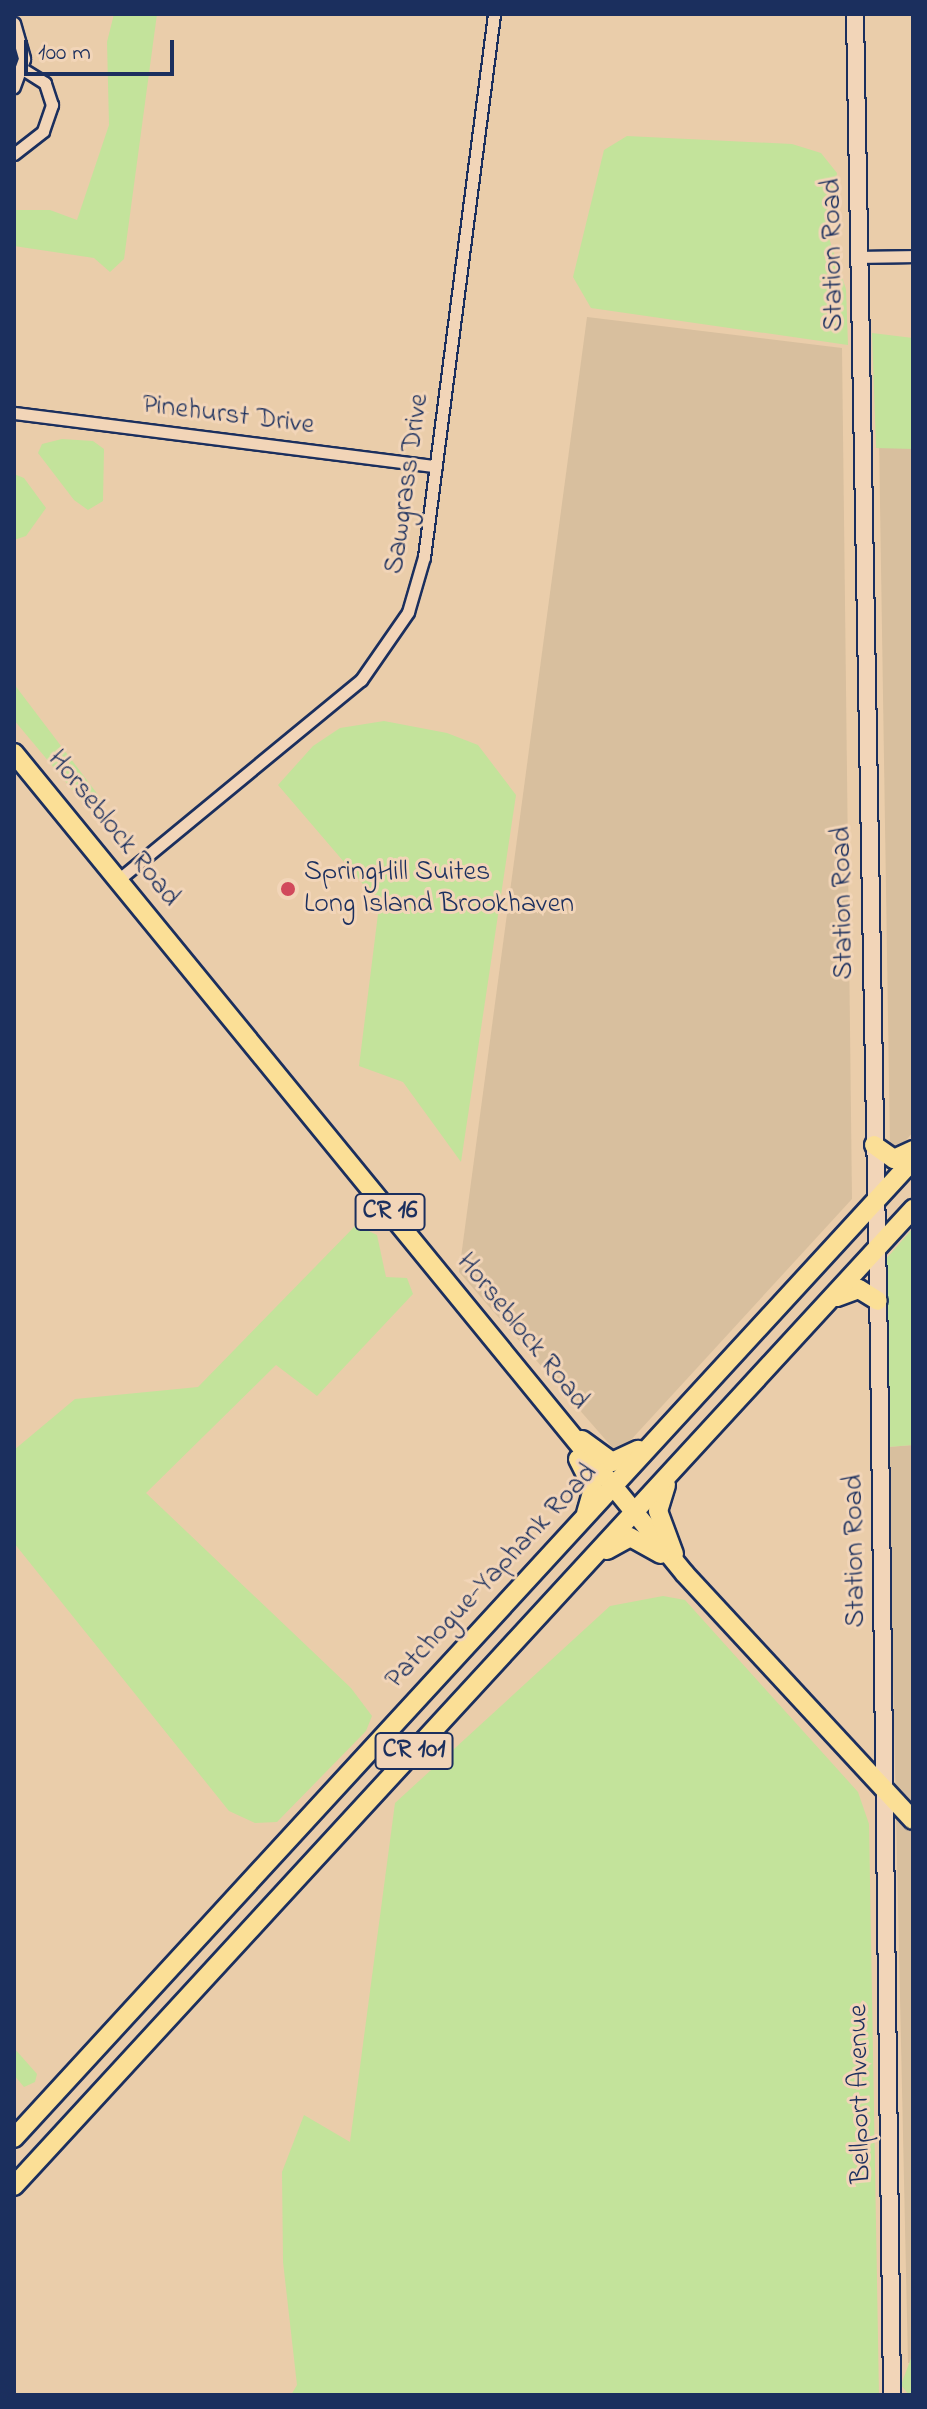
<!DOCTYPE html>
<style>
body{margin:0}
#map{position:relative;width:927px;height:2409px;overflow:hidden;background:#eacdaa;font-family:"Indie Flower",sans-serif}
div>[style]{position:absolute}
[style*='--x']{left:calc(var(--x)*1px);top:calc(var(--y)*1px);width:calc(var(--w)*1px);rotate:calc(var(--a)*1deg)}
.built>*{inset:0;background:#d8bf9e}
.green>*{inset:0;background:#c3e39b}
.roads{filter:drop-shadow(2px 0 #1b2f5e) drop-shadow(-2px 0 #1b2f5e) drop-shadow(0 2px #1b2f5e) drop-shadow(0 -2px #1b2f5e)}
.minor>*{height:11px;margin:-5.5px;padding:0 5.5px;transform-origin:5.5px;border-radius:5.5px;background:#f2d5b8}
.secondary>*{height:16px;margin:-8px;padding:0 8px;transform-origin:8px;border-radius:8px;background:#f2d5b8}
.primary>*{height:18px;margin:-9px;padding:0 9px;transform-origin:9px;border-radius:9px;background:#fbdf96}
.dots>*{width:22px;height:22px;translate:-50% -50%;box-sizing:border-box;border:4px solid #f2d5b8;border-radius:50%}
span{translate:-50% -50%;white-space:nowrap;text-align:center;line-height:1.15;-webkit-text-stroke:6px #f2d5b8;paint-order:stroke}
.shield-label span{padding:2px 6px;background:#f2d5b8;border:2px solid;border-radius:6px;-webkit-text-stroke-width:0}
.shield-label{font-size:26px;color:#1b2f5e;font-weight:700}
.street-label{font-size:28px;color:#1b2f5e}
.poi-label{font-size:28px;color:#1b2f5e}
.left{translate:0 -50%;text-align:left}
.frame{position:absolute;inset:0;border:16px solid #1b2f5e;pointer-events:none}
.scale{position:absolute;left:24px;top:40px;width:150px;height:36px;box-sizing:border-box;border:4px solid #1b2f5e;border-top:0;padding-left:10px;font-size:24px;line-height:28px;white-space:nowrap;color:#1b2f5e;-webkit-text-stroke:6px #f2d5b8;paint-order:stroke}
</style>
<div id="map">
<div class="built">
<div style="clip-path:polygon(587px 317px,842px 348px,852px 1199px,618px 1454px,459px 1272px)"></div>
<div style="clip-path:polygon(878px 373px,913px 376px,913px 1132px,897px 1151px,890px 1146px)"></div>
<div style="clip-path:polygon(913px 1445px,913px 2363px,908px 2363px,888px 1447px)"></div>
</div>
<div class="green">
<div style="clip-path:polygon(114px 14px,157px 14px,124px 259px,110px 272px,94px 258px,14px 246px,14px 210px,50px 210px,77px 220px,109px 125px,107px 42px)"></div>
<div style="clip-path:polygon(627px 136px,792px 144px,821px 153px,837px 173px,829px 238px,846px 289px,848px 345px,591px 308px,573px 277px,604px 150px)"></div>
<div style="clip-path:polygon(872px 333px,913px 338px,913px 449px,876px 448px)"></div>
<div style="clip-path:polygon(62px 439px,93px 441px,104px 449px,103px 501px,88px 510px,74px 500px,38px 453px,42px 444px)"></div>
<div style="clip-path:polygon(14px 474px,24px 478px,46px 508px,26px 536px,14px 540px)"></div>
<div style="clip-path:polygon(14px 684px,102px 800px,101px 824px,14px 720px)"></div>
<div style="clip-path:polygon(384px 721px,447px 733px,478px 745px,516px 795px,461px 1162px,403px 1082px,359px 1066px,378px 914px,374px 897px,278px 785px,313px 746px,340px 728px)"></div>
<div style="clip-path:polygon(356px 1225px,377px 1235px,386px 1277px,407px 1278px,413px 1294px,317px 1396px,276px 1365px,146px 1493px,351px 1688px,372px 1716px,366px 1731px,277px 1822px,255px 1823px,229px 1811px,14px 1543px,14px 1450px,75px 1399px,198px 1387px)"></div>
<div style="clip-path:polygon(913px 1228px,913px 1445px,888px 1447px,885px 1260px)"></div>
<div style="clip-path:polygon(663px 1596px,685px 1600px,858px 1792px,869px 1824px,879px 2395px,291px 2395px,297px 2385px,283px 2262px,282px 2172px,304px 2115px,350px 2142px,395px 1803px,610px 1606px)"></div>
<div style="clip-path:polygon(14px 2048px,37px 2074px,35px 2082px,24px 2087px,14px 2075px)"></div>
<div style="clip-path:polygon(913px 2353px,913px 2395px,909px 2395px,901px 2385px)"></div>
</div>
<div class="roads">
<div class="minor">
<div style="--x:14;--y:23;--w:37;--a:74"></div>
<div style="--x:24;--y:59;--w:30;--a:110"></div>
<div style="--x:14;--y:154;--w:37;--a:-38"></div>
<div style="--x:43;--y:131;--w:28;--a:-71"></div>
<div style="--x:52;--y:105;--w:23;--a:-108"></div>
<div style="--x:45;--y:83;--w:28;--a:-148"></div>
<div style="--x:861;--y:257;--w:52;--a:-1.1"></div>
<div style="--x:14;--y:413;--w:425;--a:7.2"></div>
<div style="--x:118;--y:880;--w:315;--a:-39.5"></div>
<div style="--x:361;--y:680;--w:83;--a:-55.3"></div>
<div style="--x:408;--y:612;--w:57;--a:-73.8"></div>
<div style="--x:424;--y:557;--w:547;--a:-82.65"></div>
</div>
<div class="secondary">
<div style="--x:855;--y:14;--w:1332;--a:88.97"></div>
<div style="--x:879;--y:1346;--w:1049;--a:89.29"></div>
</div>
<div class="primary">
<div style="--x:14;--y:753;--w:1060;--a:50.74"></div>
<div style="--x:685;--y:1574;--w:335;--a:47.2"></div>
<div style="--x:874;--y:1145;--w:24;--a:35"></div>
<div style="--x:894;--y:1159;--w:21;--a:-25"></div>
<div style="--x:837;--y:1297;--w:23;--a:-20"></div>
<div style="--x:859;--y:1289;--w:22;--a:32"></div>
<div style="--x:582;--y:1440;--w:37;--a:36"></div>
<div style="--x:612;--y:1462;--w:29;--a:-25"></div>
<div style="--x:578;--y:1459;--w:34;--a:63"></div>
<div style="--x:593;--y:1489;--w:25;--a:106"></div>
<div style="--x:666;--y:1485;--w:27;--a:107"></div>
<div style="--x:658;--y:1511;--w:46;--a:69.6"></div>
<div style="--x:607;--y:1550;--w:26;--a:-29"></div>
<div style="--x:630;--y:1537;--w:35;--a:29"></div>
<div style="--x:14;--y:2138;--w:1328;--a:-47.41"></div>
<div style="--x:14;--y:2186;--w:1328;--a:-47.38"></div>
</div>
</div>
<div class="dots">
<div style="left:288px;top:889px;background:#d1495b"></div>
</div>
<div class="shield-label">
<span style="left:390px;top:1212px">CR 16</span>
<span style="left:414px;top:1751px">CR 101</span>
</div>
<div class="street-label">
<span style="left:834px;top:255px;rotate:-91deg">Station Road</span>
<span style="left:228px;top:416px;rotate:7deg">Pinehurst Drive</span>
<span style="left:408px;top:484px;rotate:-82deg">Sawgrass Drive</span>
<span style="left:113px;top:829px;rotate:51deg">Horseblock Road</span>
<span style="left:844px;top:903px;rotate:-91deg">Station Road</span>
<span style="left:522px;top:1332px;rotate:51deg">Horseblock Road</span>
<span style="left:856px;top:1551px;rotate:-91deg">Station Road</span>
<span style="left:492px;top:1577px;rotate:-47deg">Patchogue-Yaphank Road</span>
<span style="left:861px;top:2094px;rotate:-91deg">Bellport Avenue</span>
</div>
<div class="poi-label">
<span class="left" style="left:304px;top:889px">SpringHill Suites<br>Long Island Brookhaven</span>
</div>
<div class="frame"></div>
<div class="scale">100 m</div>
</div>
